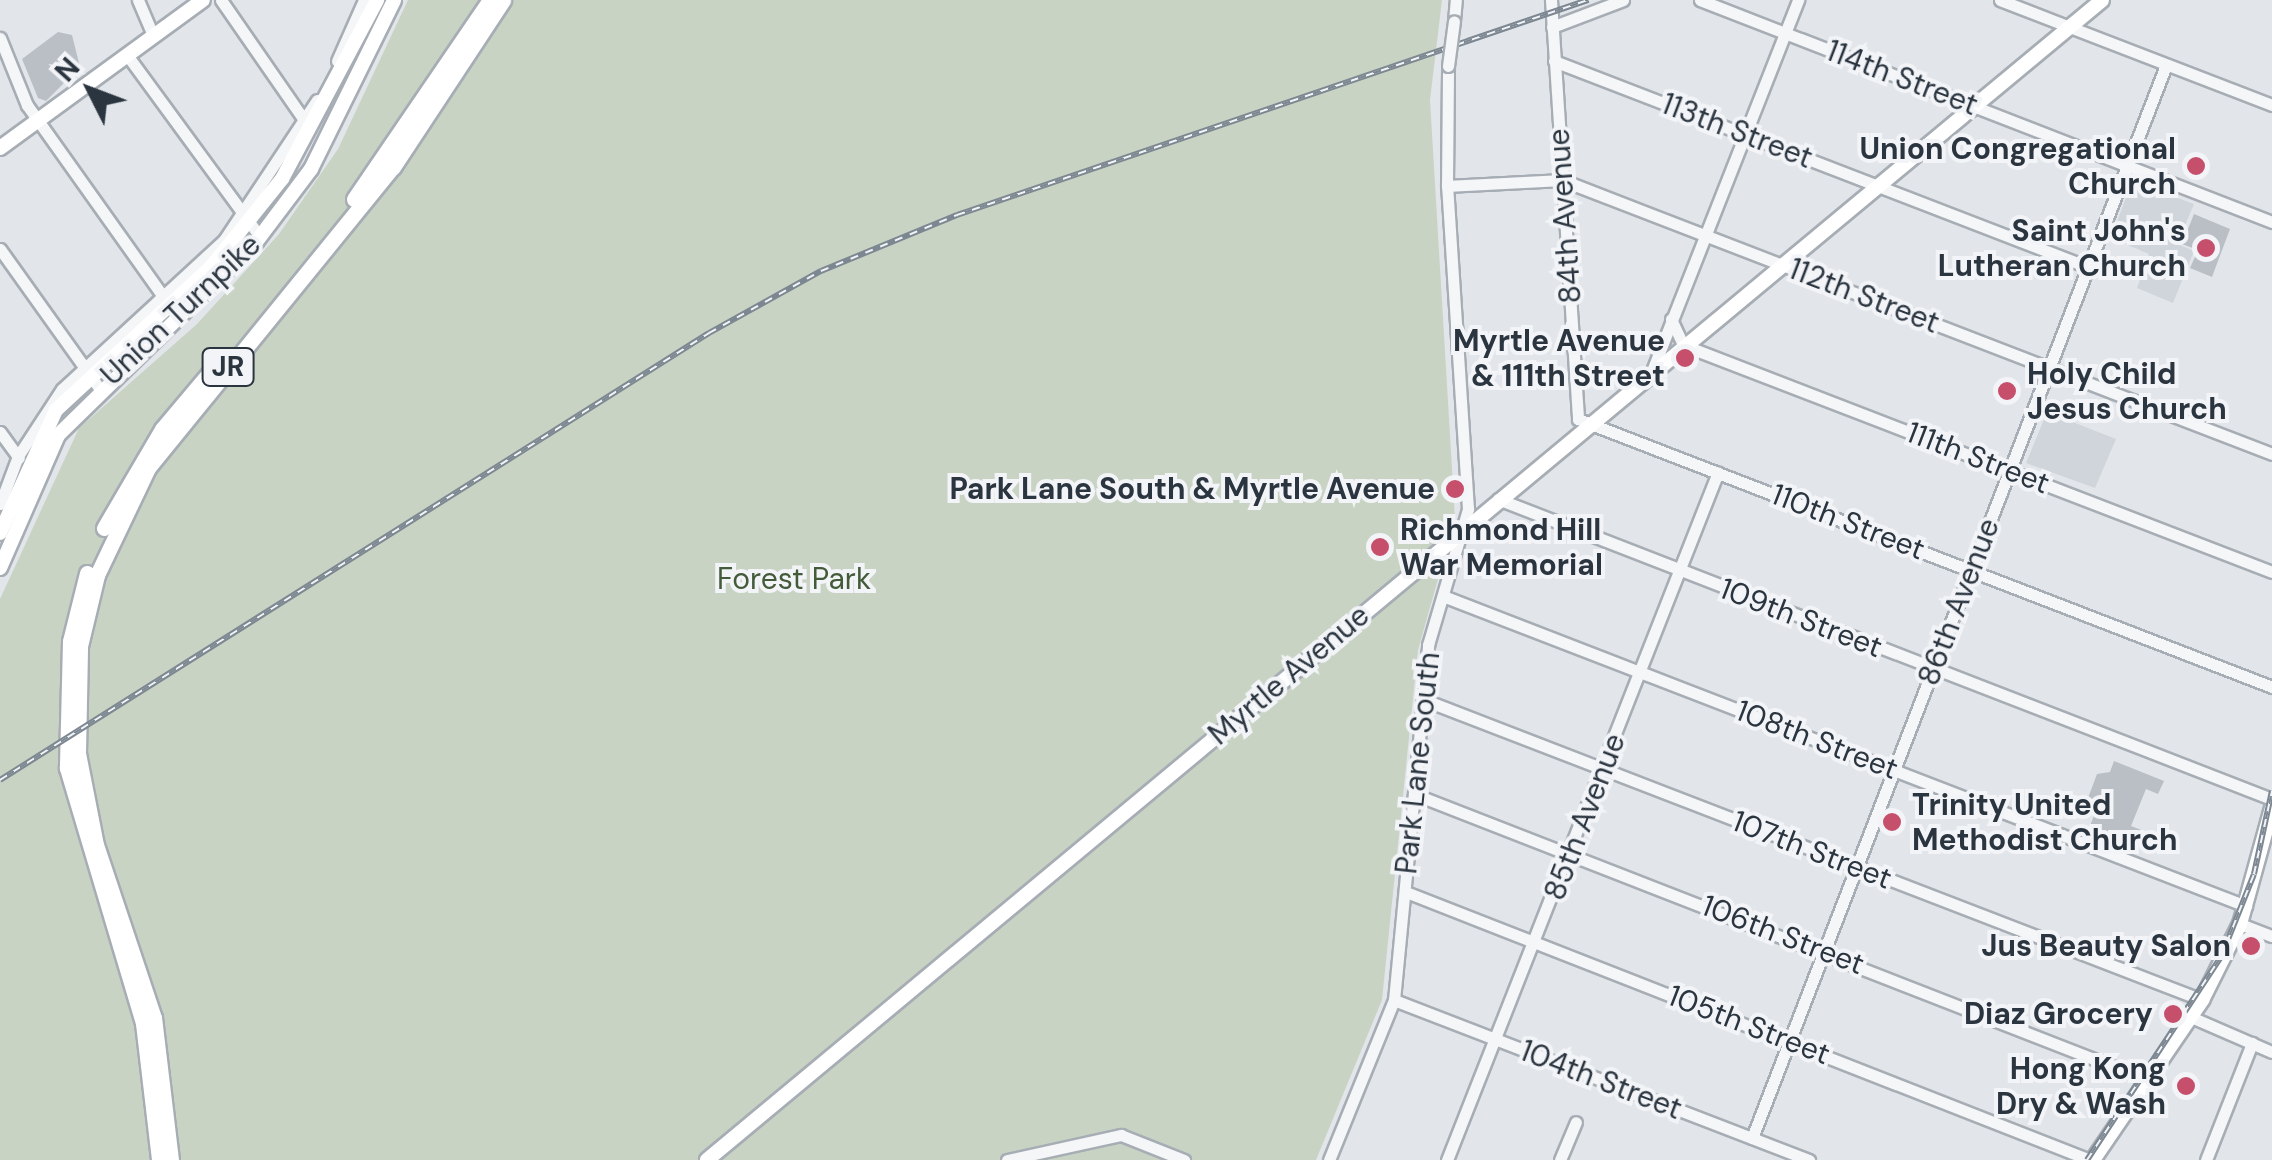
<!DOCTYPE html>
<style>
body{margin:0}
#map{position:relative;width:2272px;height:1160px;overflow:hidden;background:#e2e6ea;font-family:"DM Sans",sans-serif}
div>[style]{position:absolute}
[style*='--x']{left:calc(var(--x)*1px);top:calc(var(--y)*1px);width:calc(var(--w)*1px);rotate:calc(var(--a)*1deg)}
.built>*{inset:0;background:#d0d5db}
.green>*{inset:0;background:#c9d3c4}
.building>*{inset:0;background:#babfc6}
.roads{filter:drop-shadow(2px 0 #a7adb4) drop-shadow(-2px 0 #a7adb4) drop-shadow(0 2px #a7adb4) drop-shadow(0 -2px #a7adb4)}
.minor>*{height:11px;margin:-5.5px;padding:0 5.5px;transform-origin:5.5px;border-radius:5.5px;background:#f5f6f8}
.major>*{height:14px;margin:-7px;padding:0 7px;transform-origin:7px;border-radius:7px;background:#fff}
.highway>*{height:15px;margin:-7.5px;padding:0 7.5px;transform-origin:7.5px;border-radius:7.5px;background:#fff}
.rail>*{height:6px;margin-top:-3px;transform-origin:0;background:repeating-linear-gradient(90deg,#f2f4f7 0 8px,#7c8792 0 16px);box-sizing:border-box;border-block:2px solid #7c8792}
.bridges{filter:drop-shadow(2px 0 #a7adb4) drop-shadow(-2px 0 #a7adb4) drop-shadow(0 2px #a7adb4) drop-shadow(0 -2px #a7adb4)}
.minor-bridge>*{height:11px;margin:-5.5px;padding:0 5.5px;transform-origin:5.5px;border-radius:5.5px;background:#f5f6f8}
.dots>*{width:28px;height:28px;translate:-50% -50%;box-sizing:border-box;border:5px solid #f2f4f7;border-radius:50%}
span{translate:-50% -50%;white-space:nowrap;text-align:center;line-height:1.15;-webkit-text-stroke:8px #f2f4f7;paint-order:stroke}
.shield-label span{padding:2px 8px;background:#f2f4f7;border:2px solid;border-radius:8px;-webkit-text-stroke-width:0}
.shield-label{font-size:28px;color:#2b3540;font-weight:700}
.street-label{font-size:30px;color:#2b3540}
.poi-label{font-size:30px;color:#2b3540;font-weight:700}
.right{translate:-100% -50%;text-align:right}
.left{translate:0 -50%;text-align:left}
.park-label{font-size:30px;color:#435b39}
.north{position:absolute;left:40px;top:40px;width:100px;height:100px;-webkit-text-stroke:8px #f2f4f7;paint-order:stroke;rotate:312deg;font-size:28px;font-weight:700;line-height:40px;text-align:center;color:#2b3540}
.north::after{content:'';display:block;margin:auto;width:35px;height:45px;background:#2b3540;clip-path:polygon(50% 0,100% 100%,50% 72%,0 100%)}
</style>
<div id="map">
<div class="built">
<div style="clip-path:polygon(2132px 181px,2194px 204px,2177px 244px,2194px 251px,2173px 303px,2137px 288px,2149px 254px,2111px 238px)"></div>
<div style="clip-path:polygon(2047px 412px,2116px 439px,2095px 488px,2026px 463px)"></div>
</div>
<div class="green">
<div style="clip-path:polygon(408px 0,1442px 0,1430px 100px,1455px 519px,1418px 650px,1382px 1000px,1316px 1160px,0 1160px,0 599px,79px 428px,197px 324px,279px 234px,338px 149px)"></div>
</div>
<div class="building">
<div style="clip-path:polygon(58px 32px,72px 35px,80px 67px,46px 101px,38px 98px,22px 59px)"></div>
<div style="clip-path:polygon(2194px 214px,2230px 229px,2212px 277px,2190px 268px,2198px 250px,2182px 244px)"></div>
<div style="clip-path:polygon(2114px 761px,2164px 781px,2158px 794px,2146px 789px,2131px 826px,2144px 831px,2139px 845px,2090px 826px,2096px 810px,2085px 806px,2097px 774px,2110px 772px)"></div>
</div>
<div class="roads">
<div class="minor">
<div style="--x:138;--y:0;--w:39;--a:67"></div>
<div style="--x:221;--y:0;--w:151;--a:55.3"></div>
<div style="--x:1551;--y:0;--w:420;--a:86.3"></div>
<div style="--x:1578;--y:419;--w:744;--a:21.11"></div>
<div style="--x:1700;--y:0;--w:614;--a:21.21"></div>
<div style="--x:2000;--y:0;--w:292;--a:21.1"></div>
<div style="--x:1454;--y:21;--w:21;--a:-85"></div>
<div style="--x:1552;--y:27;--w:76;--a:-20.8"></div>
<div style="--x:0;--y:38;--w:72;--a:68.1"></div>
<div style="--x:27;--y:105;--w:238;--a:54.6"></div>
<div style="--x:127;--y:55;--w:225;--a:53.8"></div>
<div style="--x:337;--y:61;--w:67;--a:-66.1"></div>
<div style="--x:1554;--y:61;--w:572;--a:21.1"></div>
<div style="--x:1447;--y:186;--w:115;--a:-3"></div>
<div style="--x:1562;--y:180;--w:761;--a:21.1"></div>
<div style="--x:0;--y:249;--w:171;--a:54.5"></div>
<div style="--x:1671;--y:319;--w:29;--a:65"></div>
<div style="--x:1683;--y:345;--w:631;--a:21.08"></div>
<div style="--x:1652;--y:371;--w:399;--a:-68.5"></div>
<div style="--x:0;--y:432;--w:32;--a:54"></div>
<div style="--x:1498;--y:499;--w:830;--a:21.19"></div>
<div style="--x:0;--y:504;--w:51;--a:-69.4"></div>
<div style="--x:18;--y:456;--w:80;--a:-56.7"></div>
<div style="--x:62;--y:389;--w:220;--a:-42.6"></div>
<div style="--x:224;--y:240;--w:168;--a:-56.4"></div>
<div style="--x:1443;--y:596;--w:861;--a:21.11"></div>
<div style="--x:1422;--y:699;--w:836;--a:21.1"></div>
<div style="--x:1414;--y:794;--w:790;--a:21.3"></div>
<div style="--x:1406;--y:892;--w:735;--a:21.4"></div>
<div style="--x:2240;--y:924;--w:34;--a:21"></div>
<div style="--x:1394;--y:1000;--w:445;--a:21.1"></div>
<div style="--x:2191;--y:1017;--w:88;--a:23.4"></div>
<div style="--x:1752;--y:1138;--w:1150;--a:-68.9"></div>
<div style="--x:1007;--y:1160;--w:117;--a:-12.4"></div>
<div style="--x:1121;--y:1135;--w:68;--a:21.6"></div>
<div style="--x:1329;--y:1160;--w:173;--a:-67.9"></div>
<div style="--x:1394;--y:1000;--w:357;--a:-84.5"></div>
<div style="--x:1428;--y:645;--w:142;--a:-73.6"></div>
<div style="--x:1468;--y:509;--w:324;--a:-93.7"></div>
<div style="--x:1447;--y:186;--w:120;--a:-89.5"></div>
<div style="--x:1447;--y:1160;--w:739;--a:-68.5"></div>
<div style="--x:1560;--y:1160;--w:41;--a:-67.2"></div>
<div style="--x:2206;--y:1160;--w:126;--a:-68.5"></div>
</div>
<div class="major">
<div style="--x:0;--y:148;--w:251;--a:-36.1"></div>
<div style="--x:0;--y:533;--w:135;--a:-65.5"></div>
<div style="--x:56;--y:410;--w:212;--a:-42.7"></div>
<div style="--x:212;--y:266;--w:112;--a:-51.2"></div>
<div style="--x:282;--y:179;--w:203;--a:-62"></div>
<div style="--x:0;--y:568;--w:145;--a:-66.4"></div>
<div style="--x:58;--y:435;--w:277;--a:-44.3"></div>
<div style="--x:256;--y:242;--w:91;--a:-53"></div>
<div style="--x:311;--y:169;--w:188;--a:-63.8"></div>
<div style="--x:707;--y:1160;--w:1814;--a:-39.74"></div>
<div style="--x:2093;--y:1160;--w:194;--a:-55.7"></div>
<div style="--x:2202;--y:1000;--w:85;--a:-63.4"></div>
<div style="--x:2240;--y:924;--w:120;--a:-74.6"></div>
</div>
<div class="highway">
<div style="--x:354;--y:199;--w:241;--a:-55.7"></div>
<div style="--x:104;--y:528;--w:115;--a:-59.6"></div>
<div style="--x:162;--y:429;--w:82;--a:-49.9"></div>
<div style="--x:87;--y:573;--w:70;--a:104"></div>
<div style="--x:70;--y:641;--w:127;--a:91.4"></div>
<div style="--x:67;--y:768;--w:266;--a:73.4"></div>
<div style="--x:143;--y:1023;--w:138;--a:83.3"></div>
<div style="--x:171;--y:1160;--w:143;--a:-96.8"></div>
<div style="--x:154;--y:1018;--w:182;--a:-108.5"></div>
<div style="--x:96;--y:845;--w:94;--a:-101.1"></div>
<div style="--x:78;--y:753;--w:107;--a:-88.9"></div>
<div style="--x:80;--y:646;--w:73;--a:-76.5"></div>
<div style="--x:97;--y:575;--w:119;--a:-64.5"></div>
<div style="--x:148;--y:468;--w:388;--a:-50.9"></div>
<div style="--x:393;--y:167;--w:200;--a:-56.6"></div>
</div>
</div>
<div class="rail">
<div style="--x:0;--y:780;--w:838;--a:-32.23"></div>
<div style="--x:709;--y:333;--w:128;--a:-29"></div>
<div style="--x:821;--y:271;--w:147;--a:-22.4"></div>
<div style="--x:957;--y:215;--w:667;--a:-18.82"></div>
<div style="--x:2087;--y:1160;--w:243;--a:-56.6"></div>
<div style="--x:2221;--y:957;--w:89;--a:-68.3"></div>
<div style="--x:2254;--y:874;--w:85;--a:-77.8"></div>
</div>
<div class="bridges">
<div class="minor-bridge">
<div style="--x:1448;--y:66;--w:45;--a:-82.4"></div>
</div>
</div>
<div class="dots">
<div style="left:2196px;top:166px;background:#c64f6c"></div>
<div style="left:2206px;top:248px;background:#c64f6c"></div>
<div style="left:1685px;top:358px;background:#c64f6c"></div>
<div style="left:2007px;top:391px;background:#c64f6c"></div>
<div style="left:1455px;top:489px;background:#c64f6c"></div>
<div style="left:1380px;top:547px;background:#c64f6c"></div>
<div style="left:1892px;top:822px;background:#c64f6c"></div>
<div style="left:2251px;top:946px;background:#c64f6c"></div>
<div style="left:2173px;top:1014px;background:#c64f6c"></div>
<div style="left:2186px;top:1086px;background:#c64f6c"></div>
</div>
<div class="shield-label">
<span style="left:228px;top:367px">JR</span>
</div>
<div class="street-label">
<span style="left:1902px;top:78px;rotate:21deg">114th Street</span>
<span style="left:1737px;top:131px;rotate:21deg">113th Street</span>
<span style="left:1565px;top:216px;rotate:-94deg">84th Avenue</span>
<span style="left:1864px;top:296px;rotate:21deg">112th Street</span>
<span style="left:181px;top:310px;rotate:-43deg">Union Turnpike</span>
<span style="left:1978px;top:458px;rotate:21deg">111th Street</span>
<span style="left:1848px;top:522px;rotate:21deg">110th Street</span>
<span style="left:1959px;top:602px;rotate:-69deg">86th Avenue</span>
<span style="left:1801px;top:618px;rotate:21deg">109th Street</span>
<span style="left:1289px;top:675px;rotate:-40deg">Myrtle Avenue</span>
<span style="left:1817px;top:740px;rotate:21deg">108th Street</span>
<span style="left:1418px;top:763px;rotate:-84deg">Park Lane South</span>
<span style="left:1585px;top:817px;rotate:-69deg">85th Avenue</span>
<span style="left:1812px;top:850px;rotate:21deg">107th Street</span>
<span style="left:1783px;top:935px;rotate:21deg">106th Street</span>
<span style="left:1749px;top:1025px;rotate:21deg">105th Street</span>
<span style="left:1601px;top:1080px;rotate:21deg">104th Street</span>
</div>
<div class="poi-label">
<span class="right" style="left:2176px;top:166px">Union Congregational<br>Church</span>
<span class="right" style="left:2186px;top:248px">Saint John's<br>Lutheran Church</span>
<span class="right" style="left:1665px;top:358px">Myrtle Avenue<br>&amp; 111th Street</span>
<span class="left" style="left:2027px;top:391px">Holy Child<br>Jesus Church</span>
<span class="right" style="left:1435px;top:489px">Park Lane South &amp; Myrtle Avenue</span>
<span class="left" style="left:1400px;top:547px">Richmond Hill<br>War Memorial</span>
<span class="left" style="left:1912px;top:822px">Trinity United<br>Methodist Church</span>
<span class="right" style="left:2231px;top:946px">Jus Beauty Salon</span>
<span class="right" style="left:2153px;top:1014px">Diaz Grocery</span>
<span class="right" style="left:2166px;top:1086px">Hong Kong<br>Dry &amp; Wash</span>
</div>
<div class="park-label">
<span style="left:794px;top:579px">Forest Park</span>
</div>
<div class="north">N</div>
</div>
